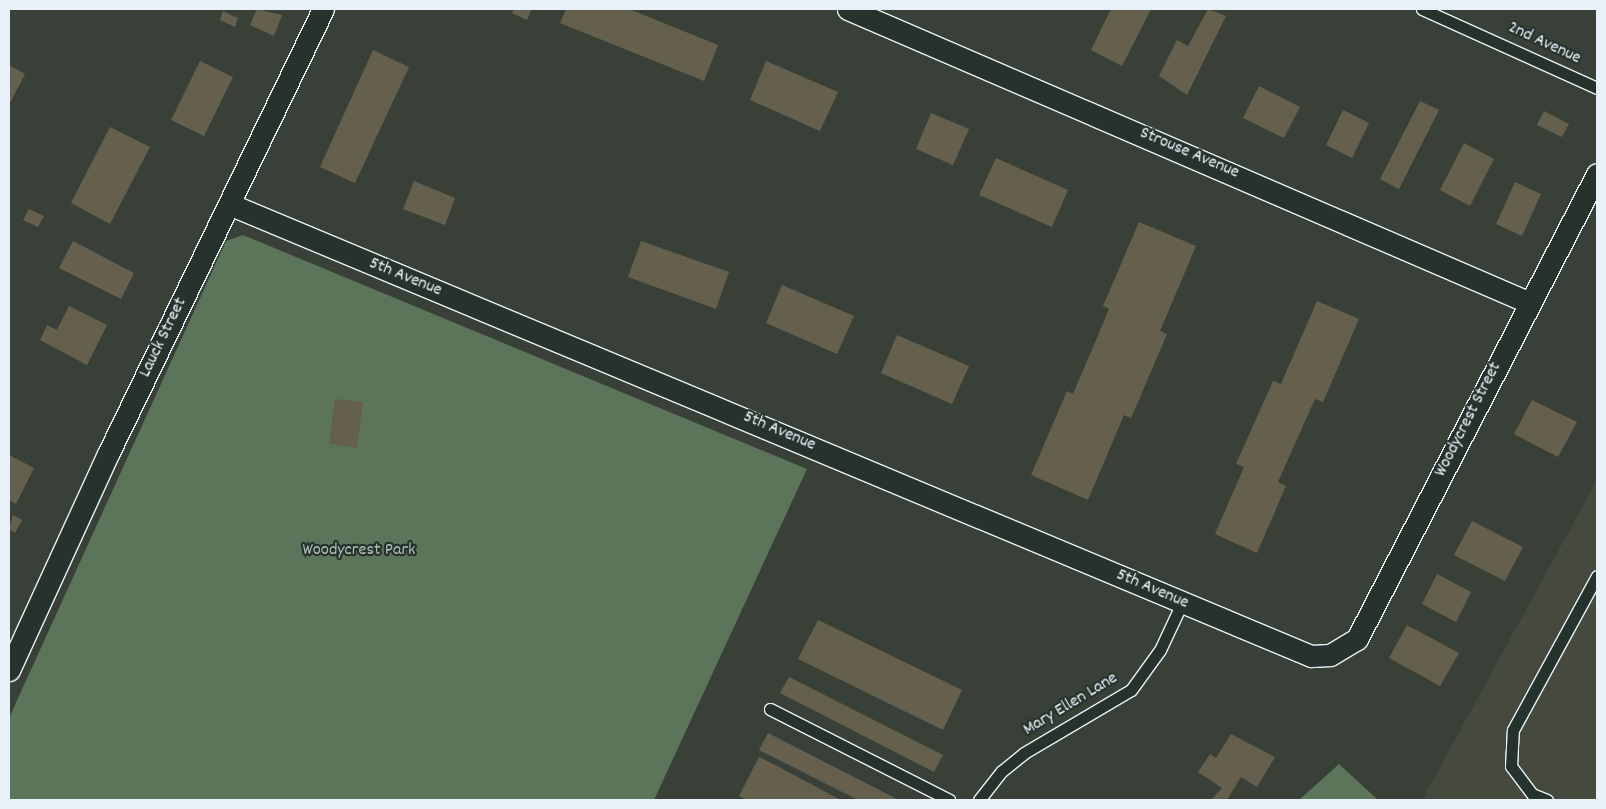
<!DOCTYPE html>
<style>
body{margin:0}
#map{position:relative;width:1606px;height:809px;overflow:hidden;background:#394037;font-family:Dekko,sans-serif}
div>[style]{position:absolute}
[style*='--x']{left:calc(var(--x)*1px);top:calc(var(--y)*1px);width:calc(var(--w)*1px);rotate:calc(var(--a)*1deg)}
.built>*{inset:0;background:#464a3e}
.green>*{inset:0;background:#5c7459}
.building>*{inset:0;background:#65604e}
.roads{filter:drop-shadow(1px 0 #e8f1f8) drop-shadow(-1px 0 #e8f1f8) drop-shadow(0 1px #e8f1f8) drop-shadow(0 -1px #e8f1f8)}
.lane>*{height:11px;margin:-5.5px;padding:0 5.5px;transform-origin:5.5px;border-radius:5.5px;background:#26332d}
.street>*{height:21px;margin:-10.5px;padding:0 10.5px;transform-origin:10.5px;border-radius:10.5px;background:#26332d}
span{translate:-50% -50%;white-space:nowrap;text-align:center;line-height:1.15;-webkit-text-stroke:4.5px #26332d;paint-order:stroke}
.street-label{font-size:18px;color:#e8f1f8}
.park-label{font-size:18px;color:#b0bfb8}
.frame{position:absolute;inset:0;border:10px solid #e8f1f8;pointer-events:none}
</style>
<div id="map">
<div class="built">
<div style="clip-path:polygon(1597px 480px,1597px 800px,1422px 800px)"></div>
</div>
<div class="green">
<div style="clip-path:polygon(243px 235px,807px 469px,654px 800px,9px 800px,9px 718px,226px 241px)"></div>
<div style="clip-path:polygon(1339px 764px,1378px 800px,1299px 800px)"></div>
</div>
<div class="building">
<div style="clip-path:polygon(257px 9px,282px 15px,274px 36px,250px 25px)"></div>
<div style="clip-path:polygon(514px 9px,532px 9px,527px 20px,512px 13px)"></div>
<div style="clip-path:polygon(566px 9px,629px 9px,718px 45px,704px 81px,560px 23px)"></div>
<div style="clip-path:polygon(1111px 9px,1151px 9px,1122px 66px,1091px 50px)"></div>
<div style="clip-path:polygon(1208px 9px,1226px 16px,1187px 95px,1159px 76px,1177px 40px,1188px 46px)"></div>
<div style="clip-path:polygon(223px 11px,238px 18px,235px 27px,220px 20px)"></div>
<div style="clip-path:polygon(373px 50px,409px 67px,355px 183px,320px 167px)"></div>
<div style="clip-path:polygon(200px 61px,233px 77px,204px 136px,171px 120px)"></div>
<div style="clip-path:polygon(766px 61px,838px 92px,820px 131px,750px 100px)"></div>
<div style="clip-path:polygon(9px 65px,25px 74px,9px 105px)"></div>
<div style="clip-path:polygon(1259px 86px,1300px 107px,1284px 138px,1243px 118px)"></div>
<div style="clip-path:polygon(1420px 101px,1439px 110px,1399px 189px,1380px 179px)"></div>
<div style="clip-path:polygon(1343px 110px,1369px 123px,1352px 158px,1326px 145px)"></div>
<div style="clip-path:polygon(1544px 111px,1569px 124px,1562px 137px,1537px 125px)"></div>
<div style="clip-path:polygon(931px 113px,969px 129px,953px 165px,916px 149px)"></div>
<div style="clip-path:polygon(110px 127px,150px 147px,110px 224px,71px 203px)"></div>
<div style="clip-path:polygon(1464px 143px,1494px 159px,1470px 206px,1440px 190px)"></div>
<div style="clip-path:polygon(996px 158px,1068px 190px,1052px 227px,979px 195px)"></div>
<div style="clip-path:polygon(414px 181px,455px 198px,445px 225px,403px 209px)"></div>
<div style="clip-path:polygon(1515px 182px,1541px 194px,1522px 236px,1496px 224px)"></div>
<div style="clip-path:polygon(29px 209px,44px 216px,38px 227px,23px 220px)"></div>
<div style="clip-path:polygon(1139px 222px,1196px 246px,1160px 331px,1167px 334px,1138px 402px,1131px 418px,1124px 415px,1088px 500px,1031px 475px,1067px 391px,1073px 394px,1102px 326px,1109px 309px,1103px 306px)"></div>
<div style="clip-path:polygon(73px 241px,134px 273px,121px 299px,59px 268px)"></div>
<div style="clip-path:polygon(641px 241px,729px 272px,716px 309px,628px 277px)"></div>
<div style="clip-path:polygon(782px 285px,854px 316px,837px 354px,766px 323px)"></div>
<div style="clip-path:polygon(1317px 301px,1359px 319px,1323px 402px,1315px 399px,1278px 482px,1286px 486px,1257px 553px,1215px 534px,1244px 467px,1236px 464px,1273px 381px,1281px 384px)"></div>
<div style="clip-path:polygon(69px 306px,107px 325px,87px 365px,40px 340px,47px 325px,57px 330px)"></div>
<div style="clip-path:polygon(897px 335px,969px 366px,952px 404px,881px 373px)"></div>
<div style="clip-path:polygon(335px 399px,363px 402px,357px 448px,329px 444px)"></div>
<div style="clip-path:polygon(1532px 400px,1577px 422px,1558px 457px,1514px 434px)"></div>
<div style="clip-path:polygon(9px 455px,34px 468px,16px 504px,9px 500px)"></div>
<div style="clip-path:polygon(13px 515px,22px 520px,15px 533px,9px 529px)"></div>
<div style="clip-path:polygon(1472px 521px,1523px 547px,1505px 581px,1454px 555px)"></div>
<div style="clip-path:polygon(1437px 574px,1471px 592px,1456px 622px,1422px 604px)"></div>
<div style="clip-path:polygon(818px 620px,962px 690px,943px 730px,798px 659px)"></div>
<div style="clip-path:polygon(1407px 625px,1459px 653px,1440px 686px,1389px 658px)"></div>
<div style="clip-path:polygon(789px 677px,943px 755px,934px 772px,780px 693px)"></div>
<div style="clip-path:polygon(768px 733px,899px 800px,858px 800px,759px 750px)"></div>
<div style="clip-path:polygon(1231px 734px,1275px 757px,1257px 787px,1241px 777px,1227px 800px,1211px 800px,1222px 788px,1198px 772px,1210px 754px,1216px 758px)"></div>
<div style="clip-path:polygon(759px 757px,777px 766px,841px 800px,747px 800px,739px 796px)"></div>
</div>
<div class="roads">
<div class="lane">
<div style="--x:1422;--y:9;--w:192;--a:24.3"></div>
<div style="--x:770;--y:709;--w:201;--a:26.9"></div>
<div style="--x:979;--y:800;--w:37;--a:-52"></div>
<div style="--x:1002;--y:771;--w:28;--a:-39"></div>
<div style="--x:1024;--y:753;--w:124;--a:-30.5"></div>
<div style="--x:1131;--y:690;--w:49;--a:-54.1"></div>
<div style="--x:1160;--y:650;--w:52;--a:-64.9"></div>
<div style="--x:1547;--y:800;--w:16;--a:-158"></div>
<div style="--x:1532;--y:794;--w:35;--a:-127"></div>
<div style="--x:1511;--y:766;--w:36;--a:-87"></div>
<div style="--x:1513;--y:730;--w:175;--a:-61.4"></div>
</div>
<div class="street">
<div style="--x:848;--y:9;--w:743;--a:23.32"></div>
<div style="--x:229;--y:204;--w:1173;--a:22.67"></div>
<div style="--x:1311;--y:656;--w:19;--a:-3"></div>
<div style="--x:1330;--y:655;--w:31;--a:-31"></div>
<div style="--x:1357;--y:639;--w:523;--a:-62.7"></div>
<div style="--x:9;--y:670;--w:238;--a:-65.4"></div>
<div style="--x:108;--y:454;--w:494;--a:-64.2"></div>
</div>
</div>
<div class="street-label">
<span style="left:1544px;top:44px;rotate:25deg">2nd Avenue</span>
<span style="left:1189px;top:154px;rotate:23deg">Strouse Avenue</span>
<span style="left:405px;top:278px;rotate:22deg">5th Avenue</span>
<span style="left:164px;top:338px;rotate:-64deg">Lauck Street</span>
<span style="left:1469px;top:420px;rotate:-63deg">Woodycrest Street</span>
<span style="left:779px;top:432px;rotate:23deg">5th Avenue</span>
<span style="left:1152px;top:590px;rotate:23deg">5th Avenue</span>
<span style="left:1071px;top:705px;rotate:-31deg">Mary Ellen Lane</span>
</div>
<div class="park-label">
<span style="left:359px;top:551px">Woodycrest Park</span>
</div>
<div class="frame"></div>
</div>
